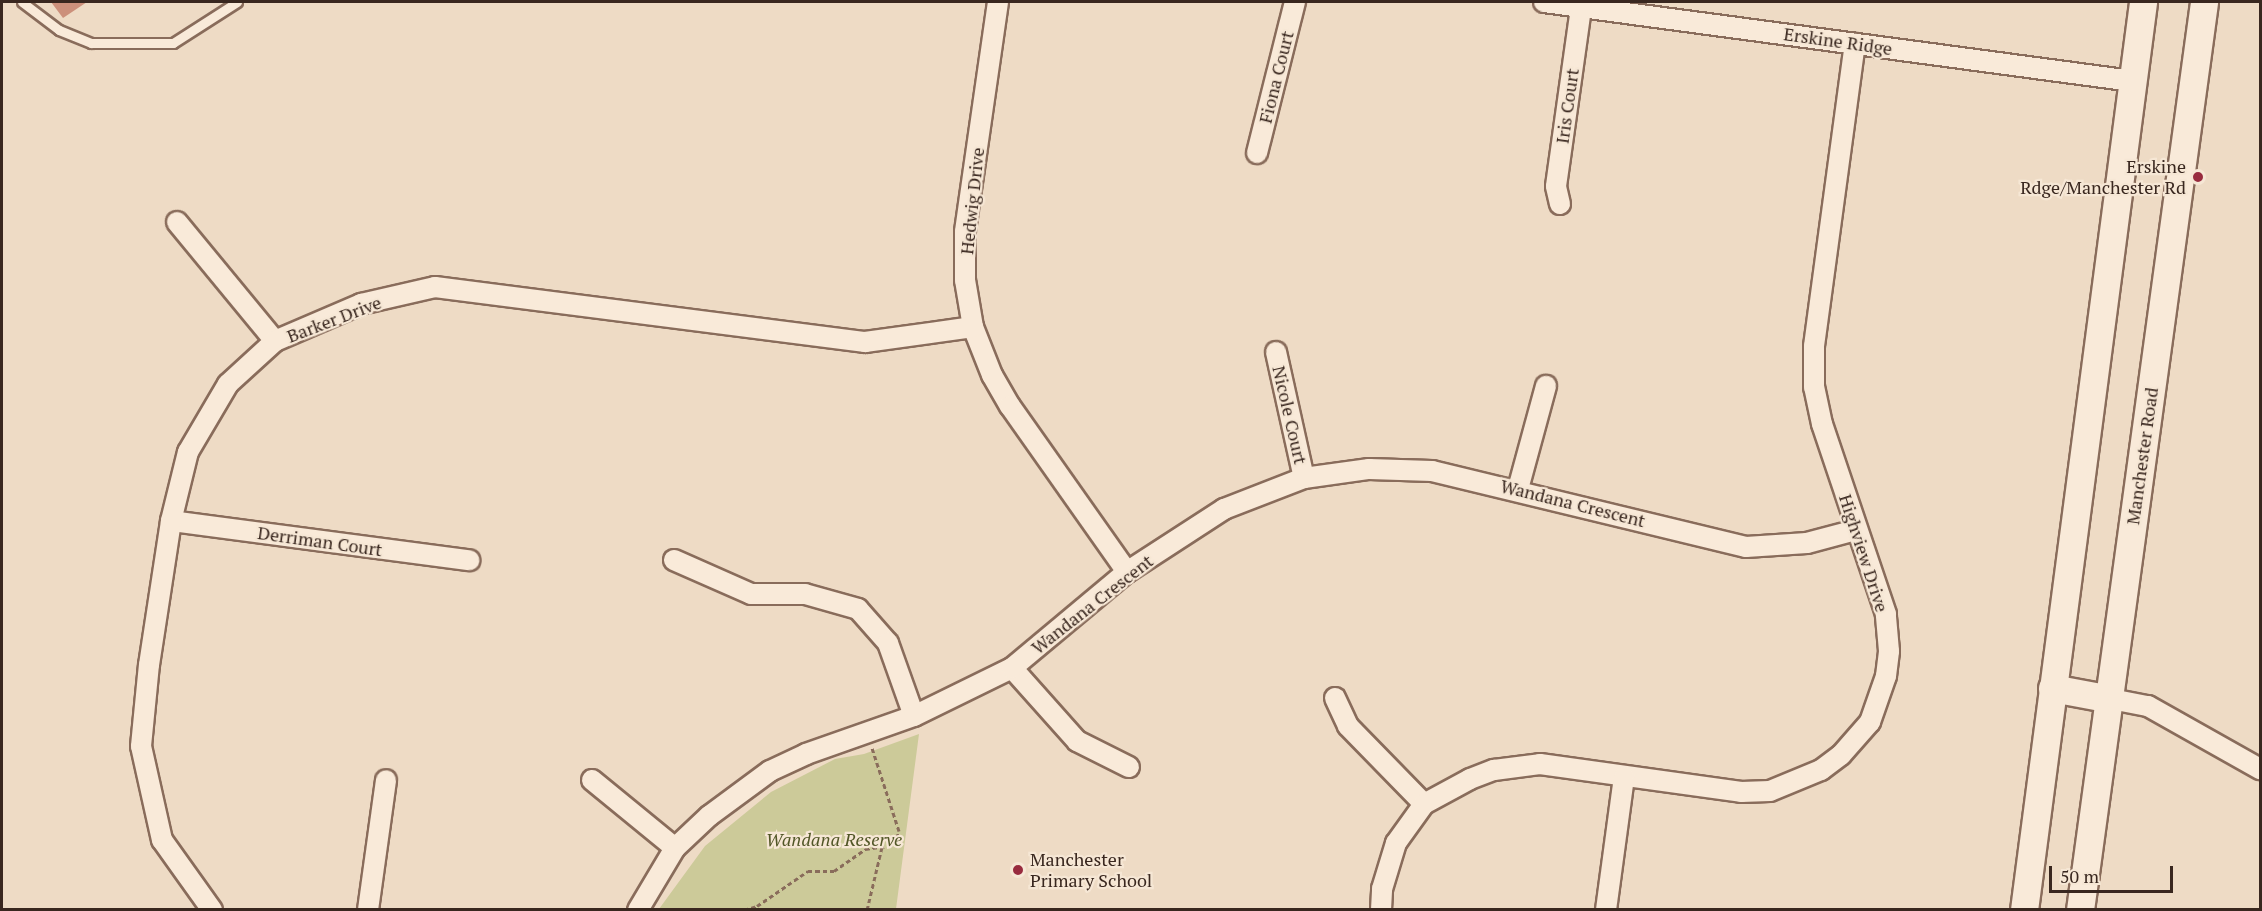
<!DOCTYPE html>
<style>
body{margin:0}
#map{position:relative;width:2262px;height:911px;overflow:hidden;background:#eedbc5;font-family:"PT Serif",serif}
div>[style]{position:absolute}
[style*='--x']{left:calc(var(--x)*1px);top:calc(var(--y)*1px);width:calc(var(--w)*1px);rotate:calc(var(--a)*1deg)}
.green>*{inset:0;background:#ccca99}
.building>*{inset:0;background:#cc907b}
.path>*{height:3px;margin-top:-1.5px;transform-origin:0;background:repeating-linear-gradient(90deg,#896c5b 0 4.5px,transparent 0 7.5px)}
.roads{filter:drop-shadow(2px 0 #896c5b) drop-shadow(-2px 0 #896c5b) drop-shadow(0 2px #896c5b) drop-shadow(0 -2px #896c5b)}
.lane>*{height:9px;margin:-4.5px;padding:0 4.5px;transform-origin:4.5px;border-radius:4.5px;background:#f9ead9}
.street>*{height:20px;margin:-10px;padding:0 10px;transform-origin:10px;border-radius:10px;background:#f9ead9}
.secondary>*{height:27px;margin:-13.5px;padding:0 13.5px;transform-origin:13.5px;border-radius:13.5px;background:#f9ead9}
.dots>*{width:16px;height:16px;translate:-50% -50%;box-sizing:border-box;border:3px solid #f6e7d5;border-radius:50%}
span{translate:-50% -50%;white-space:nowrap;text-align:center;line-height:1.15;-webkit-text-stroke:4.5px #f6e7d5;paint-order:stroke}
.street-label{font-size:18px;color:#39271f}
.poi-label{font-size:18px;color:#39271f}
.right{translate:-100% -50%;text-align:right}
.left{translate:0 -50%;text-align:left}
.park-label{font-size:18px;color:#515626;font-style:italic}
.frame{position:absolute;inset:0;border:3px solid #39271f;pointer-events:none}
.scale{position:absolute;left:2049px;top:866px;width:124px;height:27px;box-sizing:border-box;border:3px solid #39271f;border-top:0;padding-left:8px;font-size:18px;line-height:21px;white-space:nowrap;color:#39271f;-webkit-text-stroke:4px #f6e7d5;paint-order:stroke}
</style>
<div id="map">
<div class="green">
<div style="clip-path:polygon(919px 734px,896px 909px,659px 909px,705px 846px,771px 792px,835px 759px,864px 754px)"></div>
</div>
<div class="building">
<div style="clip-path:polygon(51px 2px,87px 2px,63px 18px)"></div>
</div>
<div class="path">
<div style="--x:744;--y:910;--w:14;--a:-17"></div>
<div style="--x:757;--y:906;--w:62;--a:-34.5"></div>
<div style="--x:808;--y:871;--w:26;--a:0"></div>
<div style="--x:834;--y:871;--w:38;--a:-35"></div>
<div style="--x:865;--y:849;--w:29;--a:-8"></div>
<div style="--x:894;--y:845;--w:15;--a:-70"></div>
<div style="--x:899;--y:831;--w:87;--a:-108"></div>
<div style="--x:867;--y:910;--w:65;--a:-76.6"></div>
</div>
<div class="roads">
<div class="lane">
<div style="--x:22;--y:2;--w:46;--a:37.1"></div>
<div style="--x:59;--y:30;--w:35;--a:22"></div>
<div style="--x:91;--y:43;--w:82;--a:0"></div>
<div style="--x:173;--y:43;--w:76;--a:-32.6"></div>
</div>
<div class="street">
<div style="--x:998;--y:2;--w:232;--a:98.2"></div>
<div style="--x:965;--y:232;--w:48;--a:90"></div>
<div style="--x:965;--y:280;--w:48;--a:80.3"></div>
<div style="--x:973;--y:327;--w:52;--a:68.4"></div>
<div style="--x:992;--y:375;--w:36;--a:60"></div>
<div style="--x:1010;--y:406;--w:203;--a:54.8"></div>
<div style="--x:1544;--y:2;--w:593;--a:7.65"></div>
<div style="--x:1257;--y:153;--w:156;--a:-75.9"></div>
<div style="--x:1560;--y:204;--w:18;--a:-103"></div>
<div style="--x:1556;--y:186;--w:181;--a:-82"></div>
<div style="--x:177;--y:222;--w:154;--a:50.5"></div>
<div style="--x:1276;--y:352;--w:129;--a:77.5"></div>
<div style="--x:1518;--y:489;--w:107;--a:-74.8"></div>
<div style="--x:171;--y:521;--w:301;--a:7.5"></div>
<div style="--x:674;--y:560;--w:84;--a:23.8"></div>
<div style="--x:751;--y:594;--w:54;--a:0"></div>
<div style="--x:805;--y:594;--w:55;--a:15.8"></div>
<div style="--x:858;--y:609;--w:45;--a:48.6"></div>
<div style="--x:888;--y:643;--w:77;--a:70.4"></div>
<div style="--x:1012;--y:668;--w:98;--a:48.3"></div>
<div style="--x:1077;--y:741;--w:58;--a:26.6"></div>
<div style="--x:1335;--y:698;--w:31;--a:65"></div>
<div style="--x:1348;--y:726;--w:109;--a:45.7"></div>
<div style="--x:2111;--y:699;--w:38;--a:11"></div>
<div style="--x:2148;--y:706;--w:129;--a:29.4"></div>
<div style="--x:592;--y:780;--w:107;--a:39.3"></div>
<div style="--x:212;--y:910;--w:86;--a:-125.5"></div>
<div style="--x:162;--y:840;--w:96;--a:-102.6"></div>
<div style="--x:141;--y:746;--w:81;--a:-84.4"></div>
<div style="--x:149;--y:665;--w:146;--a:-81.3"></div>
<div style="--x:171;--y:521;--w:71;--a:-76.2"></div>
<div style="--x:188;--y:452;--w:79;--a:-59.5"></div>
<div style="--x:228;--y:384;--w:64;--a:-42.5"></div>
<div style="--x:275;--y:341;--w:94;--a:-23.3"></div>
<div style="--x:361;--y:304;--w:76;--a:-12.9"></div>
<div style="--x:435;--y:287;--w:434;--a:7.3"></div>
<div style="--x:865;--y:342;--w:109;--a:-7.9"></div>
<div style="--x:368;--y:910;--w:131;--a:-82.1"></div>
<div style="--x:638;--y:910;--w:72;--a:-59.2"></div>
<div style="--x:675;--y:848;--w:47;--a:-43.3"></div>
<div style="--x:709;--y:816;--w:76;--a:-36.4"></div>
<div style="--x:770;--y:771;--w:40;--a:-25"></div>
<div style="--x:806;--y:754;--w:114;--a:-19.4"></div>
<div style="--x:914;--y:716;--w:109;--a:-26.1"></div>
<div style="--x:1012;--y:668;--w:150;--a:-39.9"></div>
<div style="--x:1127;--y:572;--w:116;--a:-33"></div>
<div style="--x:1224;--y:509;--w:86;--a:-21.2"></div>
<div style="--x:1304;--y:478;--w:66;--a:-7.9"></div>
<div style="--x:1369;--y:469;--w:63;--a:1.8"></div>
<div style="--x:1432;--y:471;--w:323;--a:13.6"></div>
<div style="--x:1746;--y:547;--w:61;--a:-3.8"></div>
<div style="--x:1807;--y:543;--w:51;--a:-14.9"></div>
<div style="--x:1381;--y:910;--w:21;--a:-87"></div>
<div style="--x:1382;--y:889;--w:48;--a:-73.1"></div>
<div style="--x:1396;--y:843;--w:48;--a:-54.3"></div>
<div style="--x:1424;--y:804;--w:52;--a:-28.5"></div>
<div style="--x:1470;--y:779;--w:26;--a:-21"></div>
<div style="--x:1494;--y:770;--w:46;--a:-7.4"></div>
<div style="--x:1540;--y:764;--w:203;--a:7.9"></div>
<div style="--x:1741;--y:792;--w:29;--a:-2"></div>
<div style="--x:1770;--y:791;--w:55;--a:-22.4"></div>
<div style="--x:1821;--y:770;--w:25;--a:-37"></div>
<div style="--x:1841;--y:755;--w:44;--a:-48.7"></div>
<div style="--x:1870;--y:722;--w:49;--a:-70.8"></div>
<div style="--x:1886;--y:676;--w:25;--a:-83"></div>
<div style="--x:1889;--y:651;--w:37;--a:-95"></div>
<div style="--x:1886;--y:614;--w:200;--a:-108.6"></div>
<div style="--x:1822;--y:424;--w:38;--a:-102"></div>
<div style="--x:1814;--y:387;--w:41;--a:-90"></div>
<div style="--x:1814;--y:346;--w:305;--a:-82.3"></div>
<div style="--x:1606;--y:910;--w:134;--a:-82.3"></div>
</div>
<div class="secondary">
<div style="--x:2052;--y:688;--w:60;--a:10.6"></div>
<div style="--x:2024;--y:910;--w:916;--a:-82.53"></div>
<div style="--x:2080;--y:910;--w:916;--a:-82.22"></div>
</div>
</div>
<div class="dots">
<div style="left:2198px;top:177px;background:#982b3e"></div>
<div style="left:1018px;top:870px;background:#982b3e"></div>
</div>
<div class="street-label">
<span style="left:1838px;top:41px;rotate:8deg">Erskine Ridge</span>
<span style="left:1276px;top:77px;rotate:-76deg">Fiona Court</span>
<span style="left:1567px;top:106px;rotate:-82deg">Iris Court</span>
<span style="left:972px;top:201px;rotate:-84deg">Hedwig Drive</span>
<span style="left:334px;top:319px;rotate:-21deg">Barker Drive</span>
<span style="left:1290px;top:415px;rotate:77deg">Nicole Court</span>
<span style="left:2142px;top:456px;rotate:-82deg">Manchester Road</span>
<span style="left:1573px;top:503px;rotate:14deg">Wandana Crescent</span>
<span style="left:320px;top:541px;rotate:8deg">Derriman Court</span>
<span style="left:1864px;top:553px;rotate:72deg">Highview Drive</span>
<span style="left:1092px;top:604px;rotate:-38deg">Wandana Crescent</span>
</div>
<div class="poi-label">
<span class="right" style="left:2186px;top:177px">Erskine<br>Rdge/Manchester Rd</span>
<span class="left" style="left:1030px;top:870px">Manchester<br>Primary School</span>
</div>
<div class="park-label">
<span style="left:834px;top:839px">Wandana Reserve</span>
</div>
<div class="frame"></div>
<div class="scale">50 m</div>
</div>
